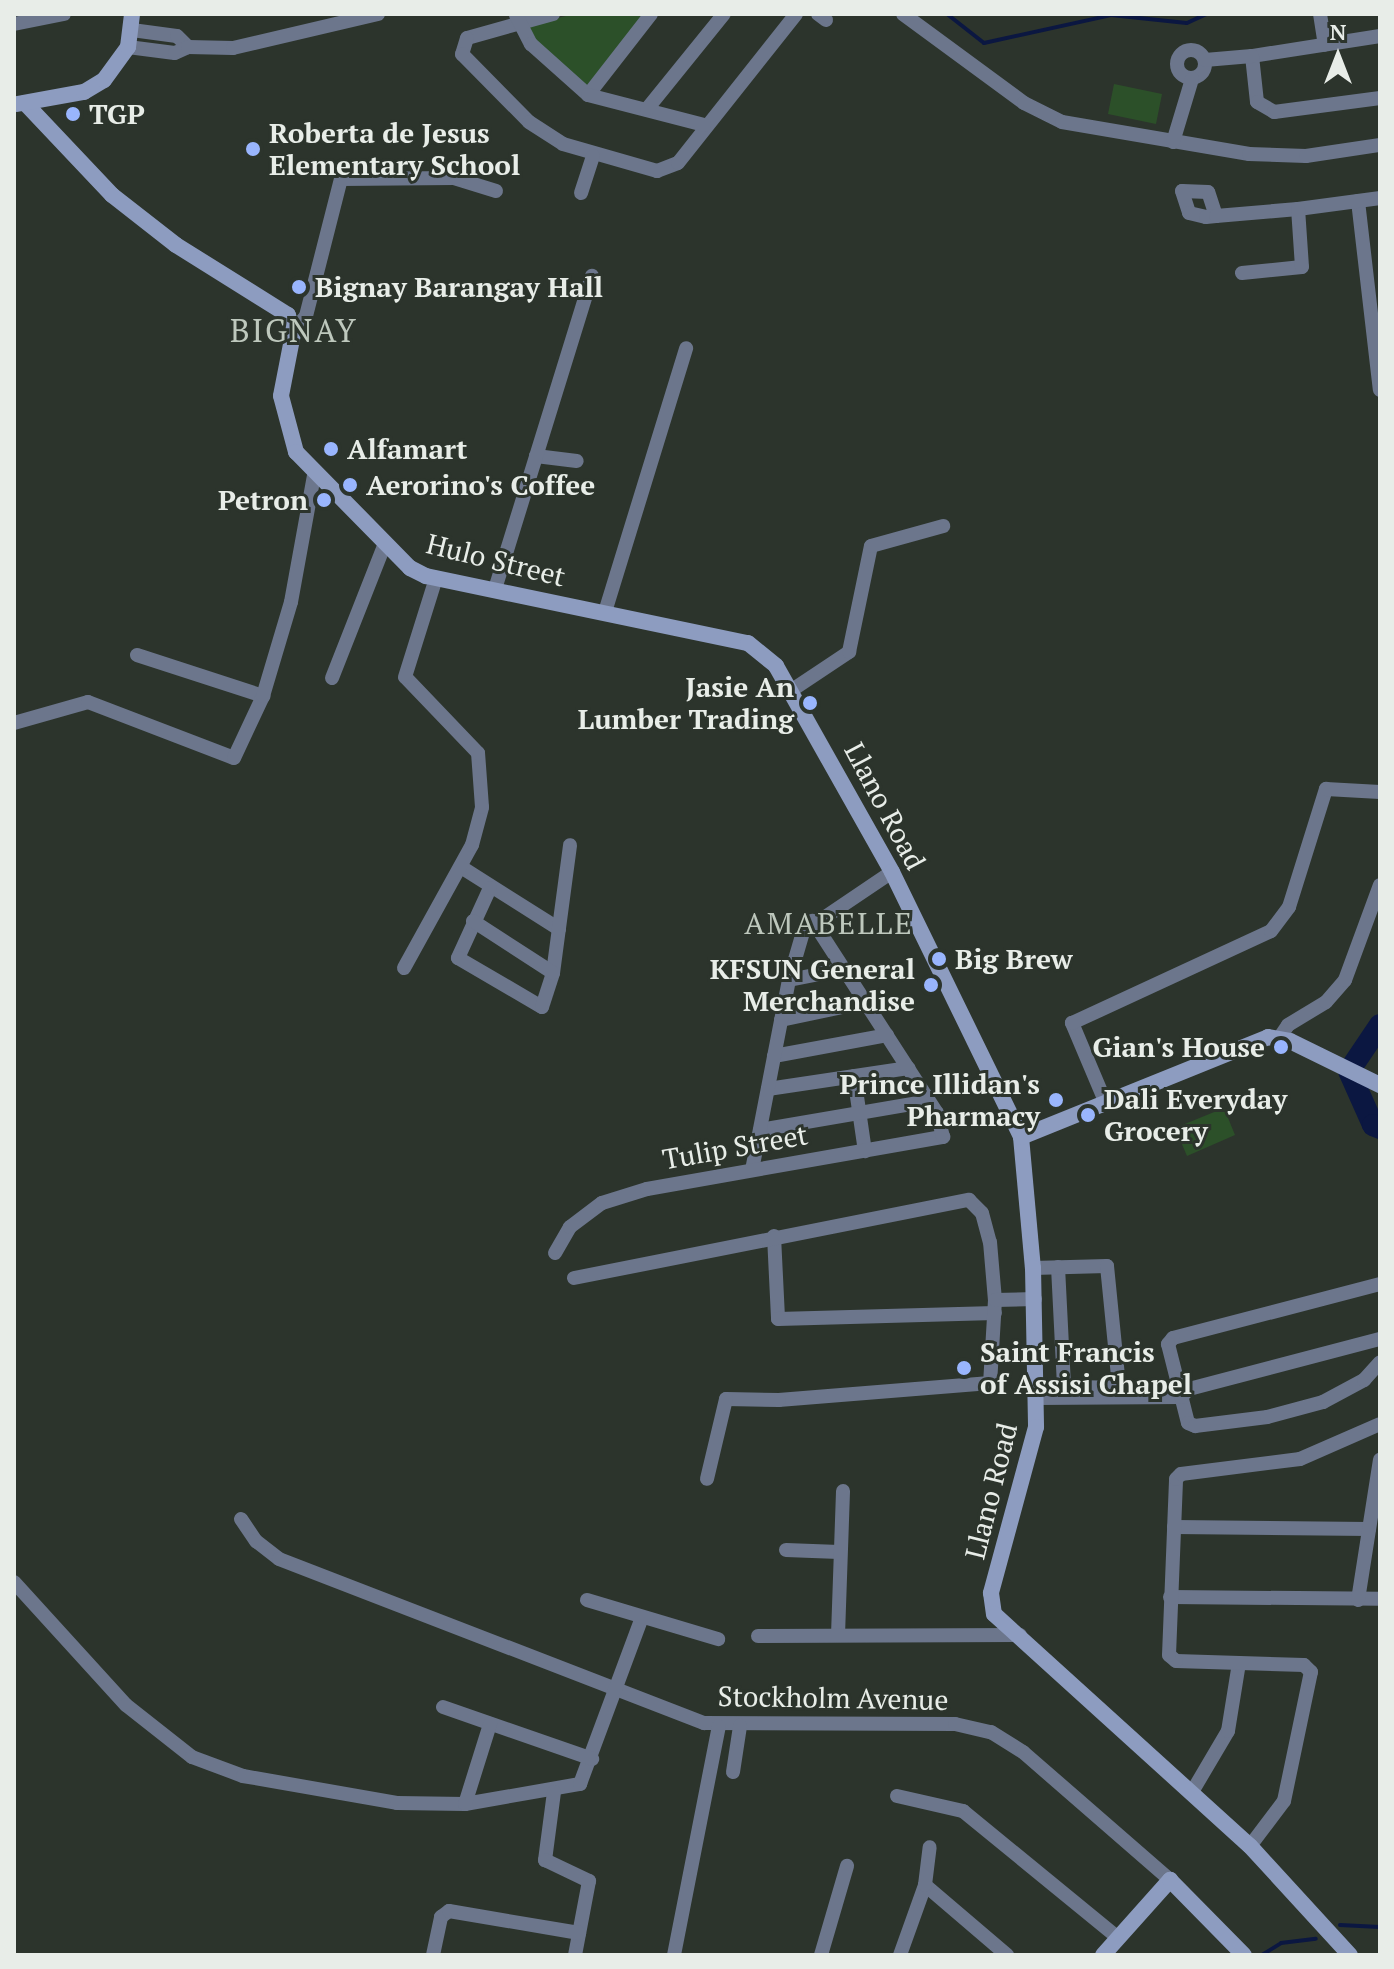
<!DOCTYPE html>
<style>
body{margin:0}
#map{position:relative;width:1394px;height:1969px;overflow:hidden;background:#2c342c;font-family:"PT Serif",serif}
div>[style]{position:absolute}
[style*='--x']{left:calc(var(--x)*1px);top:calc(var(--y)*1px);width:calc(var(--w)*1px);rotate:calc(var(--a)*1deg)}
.green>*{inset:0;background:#2c5029}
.stream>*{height:4px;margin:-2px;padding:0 2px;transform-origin:2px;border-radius:2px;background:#0b1741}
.river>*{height:22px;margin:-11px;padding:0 11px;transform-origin:11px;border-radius:11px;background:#0b1741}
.street>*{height:14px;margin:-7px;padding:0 7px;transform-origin:7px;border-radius:7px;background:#6c768c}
.street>.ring{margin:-7px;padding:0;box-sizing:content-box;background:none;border:14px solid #6c768c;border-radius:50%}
.secondary>*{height:16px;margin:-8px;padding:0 8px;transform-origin:8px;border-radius:8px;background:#8d9cc0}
.dots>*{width:22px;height:22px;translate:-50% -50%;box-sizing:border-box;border:4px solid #2c342c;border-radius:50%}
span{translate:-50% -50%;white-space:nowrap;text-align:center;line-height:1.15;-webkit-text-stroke:6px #2c342c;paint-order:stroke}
.poi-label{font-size:28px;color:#e8ede8;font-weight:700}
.left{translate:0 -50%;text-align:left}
.right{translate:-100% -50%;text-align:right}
.street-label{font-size:28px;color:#e8ede8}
.neighbourhood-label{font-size:30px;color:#bec8bd;letter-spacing:2px}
.quarter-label{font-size:32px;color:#bec8bd;letter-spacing:2px}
.frame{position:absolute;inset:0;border:16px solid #e8ede8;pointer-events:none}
.north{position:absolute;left:1298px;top:16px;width:80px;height:80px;-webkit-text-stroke:6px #2c342c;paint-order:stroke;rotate:0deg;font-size:22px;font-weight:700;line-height:32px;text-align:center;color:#e8ede8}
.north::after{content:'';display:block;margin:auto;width:28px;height:36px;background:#e8ede8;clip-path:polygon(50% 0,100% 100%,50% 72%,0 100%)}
</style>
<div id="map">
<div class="green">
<div style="clip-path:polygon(574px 14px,644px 14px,585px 88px,521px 27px)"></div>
<div style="clip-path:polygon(1114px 84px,1162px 94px,1156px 124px,1108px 114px)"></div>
<div style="clip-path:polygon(1224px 1108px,1235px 1135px,1187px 1156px,1175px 1128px)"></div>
</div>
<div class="stream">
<div style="--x:947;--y:14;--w:47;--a:38.1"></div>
<div style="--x:984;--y:43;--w:130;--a:-12.4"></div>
<div style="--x:1111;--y:15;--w:76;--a:6"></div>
<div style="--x:1187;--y:23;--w:21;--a:-25"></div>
<div style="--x:1340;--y:1925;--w:40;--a:2.9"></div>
<div style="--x:1262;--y:1955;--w:22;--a:-32"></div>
<div style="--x:1281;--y:1943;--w:35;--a:-7"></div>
</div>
<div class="river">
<div style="--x:1380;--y:1025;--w:55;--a:124"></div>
<div style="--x:1349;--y:1071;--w:59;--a:66"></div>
<div style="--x:1373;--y:1125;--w:8;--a:23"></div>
</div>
<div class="street">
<div style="--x:553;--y:14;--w:89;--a:164.4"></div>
<div style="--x:467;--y:38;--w:17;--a:107"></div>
<div style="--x:462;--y:54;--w:95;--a:45.4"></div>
<div style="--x:529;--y:122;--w:40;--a:32.9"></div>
<div style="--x:563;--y:144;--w:98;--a:16"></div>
<div style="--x:657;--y:171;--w:22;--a:-21"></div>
<div style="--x:678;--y:163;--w:190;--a:-51.6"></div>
<div style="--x:818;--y:14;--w:10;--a:37"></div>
<div style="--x:903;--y:14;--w:150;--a:36.3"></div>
<div style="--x:1024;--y:103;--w:42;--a:26.6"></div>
<div style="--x:1062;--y:122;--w:190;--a:9.7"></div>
<div style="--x:1249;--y:154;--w:57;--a:2"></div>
<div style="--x:1306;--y:156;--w:75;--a:-8.5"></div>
<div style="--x:1320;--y:14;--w:31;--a:81"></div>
<div style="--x:516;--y:15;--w:33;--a:63"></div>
<div style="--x:531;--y:44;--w:76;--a:41.8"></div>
<div style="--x:588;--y:95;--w:103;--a:-52.1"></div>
<div style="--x:14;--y:24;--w:51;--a:-11.3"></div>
<div style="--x:132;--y:30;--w:45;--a:7.6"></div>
<div style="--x:177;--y:36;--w:16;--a:45"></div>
<div style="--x:1380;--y:36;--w:130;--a:171.1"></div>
<div style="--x:1252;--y:56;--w:46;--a:83.8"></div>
<div style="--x:1257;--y:102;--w:20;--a:30"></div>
<div style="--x:1274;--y:112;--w:107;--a:-7.5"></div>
<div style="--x:128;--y:47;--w:47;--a:7.3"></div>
<div style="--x:175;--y:53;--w:14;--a:-25"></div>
<div style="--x:188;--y:47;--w:45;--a:1.3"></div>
<div style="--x:233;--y:48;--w:149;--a:-13.2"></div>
<div class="ring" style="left:1177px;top:50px;width:14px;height:14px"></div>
<div style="--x:1205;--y:60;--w:47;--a:-4.9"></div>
<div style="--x:588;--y:95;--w:120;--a:14.5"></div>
<div style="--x:647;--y:109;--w:122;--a:-51"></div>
<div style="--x:1173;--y:142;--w:66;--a:-73.2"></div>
<div style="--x:581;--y:193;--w:39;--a:-72"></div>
<div style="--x:1358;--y:201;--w:190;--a:83.4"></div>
<div style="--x:1216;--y:216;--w:25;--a:-108"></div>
<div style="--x:1208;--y:192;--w:26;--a:-178"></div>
<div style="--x:1182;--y:191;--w:23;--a:72"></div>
<div style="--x:1189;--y:213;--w:17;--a:13"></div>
<div style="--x:1206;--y:217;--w:10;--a:-6"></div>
<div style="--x:1216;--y:216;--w:82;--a:-4.9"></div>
<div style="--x:1298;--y:209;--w:83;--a:-7.6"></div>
<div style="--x:1242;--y:273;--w:60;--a:-5.7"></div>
<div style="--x:1302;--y:267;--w:58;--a:-93.9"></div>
<div style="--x:294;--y:330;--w:18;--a:-49"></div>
<div style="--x:306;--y:316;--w:141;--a:-75.7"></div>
<div style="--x:341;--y:179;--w:113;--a:-0.5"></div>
<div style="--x:454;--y:178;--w:44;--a:17.2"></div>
<div style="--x:536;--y:456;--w:41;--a:7"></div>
<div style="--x:495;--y:589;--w:328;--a:-72.8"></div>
<div style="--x:605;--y:612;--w:276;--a:-72.9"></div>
<div style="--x:137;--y:655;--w:133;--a:18"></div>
<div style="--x:332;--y:678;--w:142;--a:-68.5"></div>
<div style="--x:792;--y:690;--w:69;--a:-33.7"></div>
<div style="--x:849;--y:652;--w:108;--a:-78.3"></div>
<div style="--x:871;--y:546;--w:75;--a:-15.5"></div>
<div style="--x:14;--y:723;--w:77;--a:-15.8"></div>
<div style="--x:88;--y:702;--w:156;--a:21"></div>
<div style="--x:234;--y:758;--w:68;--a:-64.9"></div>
<div style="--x:263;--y:696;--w:98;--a:-73.4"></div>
<div style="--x:291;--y:602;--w:129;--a:-79.7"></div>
<div style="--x:461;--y:867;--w:116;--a:32.3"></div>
<div style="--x:490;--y:888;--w:77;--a:114.6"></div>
<div style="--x:458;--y:958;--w:97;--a:30.3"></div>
<div style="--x:542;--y:1007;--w:36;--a:-72"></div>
<div style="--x:553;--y:973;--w:129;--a:-82.4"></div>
<div style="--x:473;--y:921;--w:95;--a:33"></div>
<div style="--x:404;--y:968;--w:141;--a:-61.1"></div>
<div style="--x:472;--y:845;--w:39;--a:-75"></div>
<div style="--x:482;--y:807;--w:54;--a:-94.2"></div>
<div style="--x:478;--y:753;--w:105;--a:-133.8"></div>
<div style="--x:405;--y:677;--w:104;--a:-72.6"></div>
<div style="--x:789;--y:980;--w:56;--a:-11.3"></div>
<div style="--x:781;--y:1020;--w:87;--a:-12"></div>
<div style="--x:1280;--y:1037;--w:14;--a:-56"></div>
<div style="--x:1288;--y:1025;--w:44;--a:-31.2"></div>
<div style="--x:1326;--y:1002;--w:29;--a:-49"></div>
<div style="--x:1345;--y:980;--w:101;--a:-69.8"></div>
<div style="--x:774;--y:1056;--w:115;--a:-10.5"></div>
<div style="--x:854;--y:1076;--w:76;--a:81.7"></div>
<div style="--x:768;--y:1089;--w:142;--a:-8.5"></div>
<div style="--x:1105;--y:1101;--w:85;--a:-112.9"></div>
<div style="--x:1072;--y:1023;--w:219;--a:-24.8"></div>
<div style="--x:1271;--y:931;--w:30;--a:-53"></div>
<div style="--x:1289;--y:907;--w:124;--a:-72.6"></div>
<div style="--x:1326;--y:789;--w:54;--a:3.2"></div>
<div style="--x:760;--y:1130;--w:171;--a:-9.7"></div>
<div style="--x:752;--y:1170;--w:194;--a:-79"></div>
<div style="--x:789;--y:980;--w:50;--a:-73.7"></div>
<div style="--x:803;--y:932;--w:107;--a:-34"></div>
<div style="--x:774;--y:1236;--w:83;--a:87.2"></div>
<div style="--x:778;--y:1319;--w:217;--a:-1.6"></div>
<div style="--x:555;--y:1253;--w:30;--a:-60"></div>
<div style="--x:570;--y:1227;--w:40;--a:-37"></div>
<div style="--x:602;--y:1203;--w:47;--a:-17.3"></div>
<div style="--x:647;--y:1189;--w:301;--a:-10"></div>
<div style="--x:943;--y:1137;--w:25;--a:-104"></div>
<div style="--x:937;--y:1113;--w:229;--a:-122.9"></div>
<div style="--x:1058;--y:1267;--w:119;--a:87.1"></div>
<div style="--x:1033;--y:1268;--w:74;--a:-1.5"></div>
<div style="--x:1107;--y:1266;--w:121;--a:84.3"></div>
<div style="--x:574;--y:1278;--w:403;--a:-11.2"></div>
<div style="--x:969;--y:1200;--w:18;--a:45"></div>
<div style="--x:982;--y:1213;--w:30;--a:75"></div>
<div style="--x:990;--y:1242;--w:58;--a:85.1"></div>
<div style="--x:995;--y:1300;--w:83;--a:93.4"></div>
<div style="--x:990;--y:1383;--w:212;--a:175.4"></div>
<div style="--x:779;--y:1400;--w:53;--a:-178.9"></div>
<div style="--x:726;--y:1399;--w:82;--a:103.4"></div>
<div style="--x:1380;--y:1284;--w:214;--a:165.4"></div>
<div style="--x:1173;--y:1338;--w:8;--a:130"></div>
<div style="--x:1168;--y:1344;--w:81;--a:75.8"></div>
<div style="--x:1188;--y:1423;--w:8;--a:23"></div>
<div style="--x:1195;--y:1426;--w:73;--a:-7.1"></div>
<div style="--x:1267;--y:1417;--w:58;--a:-15"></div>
<div style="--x:1323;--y:1402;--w:47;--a:-28.2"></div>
<div style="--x:1364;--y:1380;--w:24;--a:-48"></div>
<div style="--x:995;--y:1300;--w:40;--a:-1.4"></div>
<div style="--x:1037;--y:1387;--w:147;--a:0.4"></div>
<div style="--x:1037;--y:1398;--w:144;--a:-0.4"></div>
<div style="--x:1181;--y:1397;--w:11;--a:-45"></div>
<div style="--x:1189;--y:1389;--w:197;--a:-14.7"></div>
<div style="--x:241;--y:1519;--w:27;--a:56"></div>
<div style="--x:256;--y:1541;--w:29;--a:38"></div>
<div style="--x:279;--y:1559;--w:456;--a:21.1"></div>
<div style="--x:704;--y:1723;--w:251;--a:0.2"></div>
<div style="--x:955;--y:1724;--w:37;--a:13"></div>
<div style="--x:991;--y:1732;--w:38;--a:32"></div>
<div style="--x:1023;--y:1752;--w:195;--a:41"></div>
<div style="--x:1174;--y:1527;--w:195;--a:0.6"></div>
<div style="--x:786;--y:1550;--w:53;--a:2.2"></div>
<div style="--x:14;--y:1582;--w:166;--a:47.7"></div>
<div style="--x:126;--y:1705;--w:84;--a:38.2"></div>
<div style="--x:192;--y:1757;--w:54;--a:20.4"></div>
<div style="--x:243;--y:1776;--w:156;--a:9.9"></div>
<div style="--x:397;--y:1803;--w:68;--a:0.8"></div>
<div style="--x:465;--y:1804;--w:117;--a:-9.9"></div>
<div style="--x:580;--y:1784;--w:178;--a:-69.6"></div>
<div style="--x:1170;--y:1597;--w:210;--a:0.5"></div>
<div style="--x:587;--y:1600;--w:137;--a:16.6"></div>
<div style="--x:1358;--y:1600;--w:142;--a:-81.1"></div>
<div style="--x:838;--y:1635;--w:144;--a:-88"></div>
<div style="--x:758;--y:1636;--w:262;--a:-0.2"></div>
<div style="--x:443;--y:1707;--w:158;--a:19.2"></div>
<div style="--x:733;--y:1772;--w:47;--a:-81.3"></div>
<div style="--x:554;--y:1792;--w:69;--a:97.5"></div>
<div style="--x:545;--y:1860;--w:49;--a:25.5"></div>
<div style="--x:589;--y:1881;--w:75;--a:100.7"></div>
<div style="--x:1192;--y:1792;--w:71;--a:-59.5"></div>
<div style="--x:1228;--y:1731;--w:69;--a:-80.8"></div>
<div style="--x:897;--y:1796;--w:68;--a:12.8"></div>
<div style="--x:963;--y:1811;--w:200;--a:39.3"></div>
<div style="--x:465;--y:1804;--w:84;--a:-72.6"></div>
<div style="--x:1250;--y:1846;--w:56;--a:-52.9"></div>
<div style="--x:1284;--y:1801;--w:132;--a:-78.2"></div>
<div style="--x:1311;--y:1672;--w:10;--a:-135"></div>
<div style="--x:1304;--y:1665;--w:128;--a:-178.2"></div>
<div style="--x:1176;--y:1661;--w:9;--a:-139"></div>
<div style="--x:1169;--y:1655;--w:176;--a:-87.7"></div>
<div style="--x:1176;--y:1479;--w:7;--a:-45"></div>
<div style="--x:1181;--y:1474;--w:120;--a:-7.2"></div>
<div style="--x:1300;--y:1459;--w:87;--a:-23.6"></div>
<div style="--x:925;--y:1885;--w:108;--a:40.5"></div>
<div style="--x:433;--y:1955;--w:39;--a:-78"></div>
<div style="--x:441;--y:1917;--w:10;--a:-37"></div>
<div style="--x:449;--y:1911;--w:132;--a:9.6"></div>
<div style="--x:674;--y:1955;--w:233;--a:-78.9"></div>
<div style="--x:821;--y:1955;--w:93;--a:-73.7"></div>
<div style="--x:900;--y:1955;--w:74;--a:-70.3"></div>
<div style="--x:925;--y:1885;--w:38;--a:-83"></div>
</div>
<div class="secondary">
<div style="--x:25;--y:103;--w:127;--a:46.6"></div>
<div style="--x:112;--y:195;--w:81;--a:38"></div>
<div style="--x:176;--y:245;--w:132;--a:32"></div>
<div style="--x:288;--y:315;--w:20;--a:75"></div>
<div style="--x:293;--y:334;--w:63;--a:101"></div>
<div style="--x:281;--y:396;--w:58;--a:75"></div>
<div style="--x:296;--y:452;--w:163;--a:45.5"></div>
<div style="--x:410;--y:568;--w:18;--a:27"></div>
<div style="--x:426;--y:576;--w:329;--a:11.8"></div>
<div style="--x:748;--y:643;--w:36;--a:39"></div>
<div style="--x:776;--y:666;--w:236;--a:60.6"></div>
<div style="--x:892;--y:872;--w:295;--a:64"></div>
<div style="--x:1021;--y:1137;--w:132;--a:84.8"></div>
<div style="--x:1033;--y:1268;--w:159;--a:88.9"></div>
<div style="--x:1036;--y:1427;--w:172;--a:105.2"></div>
<div style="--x:991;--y:1593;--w:21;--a:82"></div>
<div style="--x:994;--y:1614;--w:345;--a:42.2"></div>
<div style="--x:1250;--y:1846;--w:148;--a:47.5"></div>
<div style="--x:17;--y:104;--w:68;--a:-10.2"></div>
<div style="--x:84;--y:92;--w:23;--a:-31"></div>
<div style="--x:104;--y:80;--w:41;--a:-54"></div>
<div style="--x:128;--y:47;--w:33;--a:-83"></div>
<div style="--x:1021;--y:1137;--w:266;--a:-22"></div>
<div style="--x:1268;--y:1037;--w:22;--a:10"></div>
<div style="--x:1290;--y:1041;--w:100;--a:26.1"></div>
<div style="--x:1103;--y:1955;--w:101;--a:-48.2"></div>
<div style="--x:1170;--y:1880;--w:105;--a:45.4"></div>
</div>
<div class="dots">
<div style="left:73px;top:114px;background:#99b5fd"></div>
<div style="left:253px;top:149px;background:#99b5fd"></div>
<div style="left:299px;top:287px;background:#99b5fd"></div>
<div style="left:331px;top:449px;background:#99b5fd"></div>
<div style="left:350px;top:485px;background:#99b5fd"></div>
<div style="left:324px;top:500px;background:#99b5fd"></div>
<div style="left:810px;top:703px;background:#99b5fd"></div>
<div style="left:939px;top:959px;background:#99b5fd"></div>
<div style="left:931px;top:985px;background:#99b5fd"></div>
<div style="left:1281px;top:1047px;background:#99b5fd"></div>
<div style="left:1056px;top:1100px;background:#99b5fd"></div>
<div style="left:1088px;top:1115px;background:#99b5fd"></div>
<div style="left:964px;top:1368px;background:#99b5fd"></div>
</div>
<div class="poi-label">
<span class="left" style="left:89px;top:114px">TGP</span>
<span class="left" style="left:269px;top:149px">Roberta de Jesus<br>Elementary School</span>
<span class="left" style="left:315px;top:287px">Bignay Barangay Hall</span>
<span class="left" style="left:347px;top:449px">Alfamart</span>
<span class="left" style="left:366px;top:485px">Aerorino's Coffee</span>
<span class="right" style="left:308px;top:500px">Petron</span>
<span class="right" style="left:794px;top:703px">Jasie An<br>Lumber Trading</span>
<span class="left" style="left:955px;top:959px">Big Brew</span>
<span class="right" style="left:915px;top:985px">KFSUN General<br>Merchandise</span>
<span class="right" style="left:1265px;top:1047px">Gian's House</span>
<span class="right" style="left:1040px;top:1100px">Prince Illidan's<br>Pharmacy</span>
<span class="left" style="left:1104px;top:1115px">Dali Everyday<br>Grocery</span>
<span class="left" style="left:980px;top:1368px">Saint Francis<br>of Assisi Chapel</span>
</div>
<div class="street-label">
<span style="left:496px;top:560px;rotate:14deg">Hulo Street</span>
<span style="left:885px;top:806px;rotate:62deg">Llano Road</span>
<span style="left:735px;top:1147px;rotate:-10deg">Tulip Street</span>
<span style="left:991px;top:1491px;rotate:-76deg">Llano Road</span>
<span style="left:833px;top:1698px;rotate:1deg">Stockholm Avenue</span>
</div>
<div class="neighbourhood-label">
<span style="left:829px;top:923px">AMABELLE</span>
</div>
<div class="quarter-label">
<span style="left:294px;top:330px">BIGNAY</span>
</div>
<div class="frame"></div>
<div class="north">N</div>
</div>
